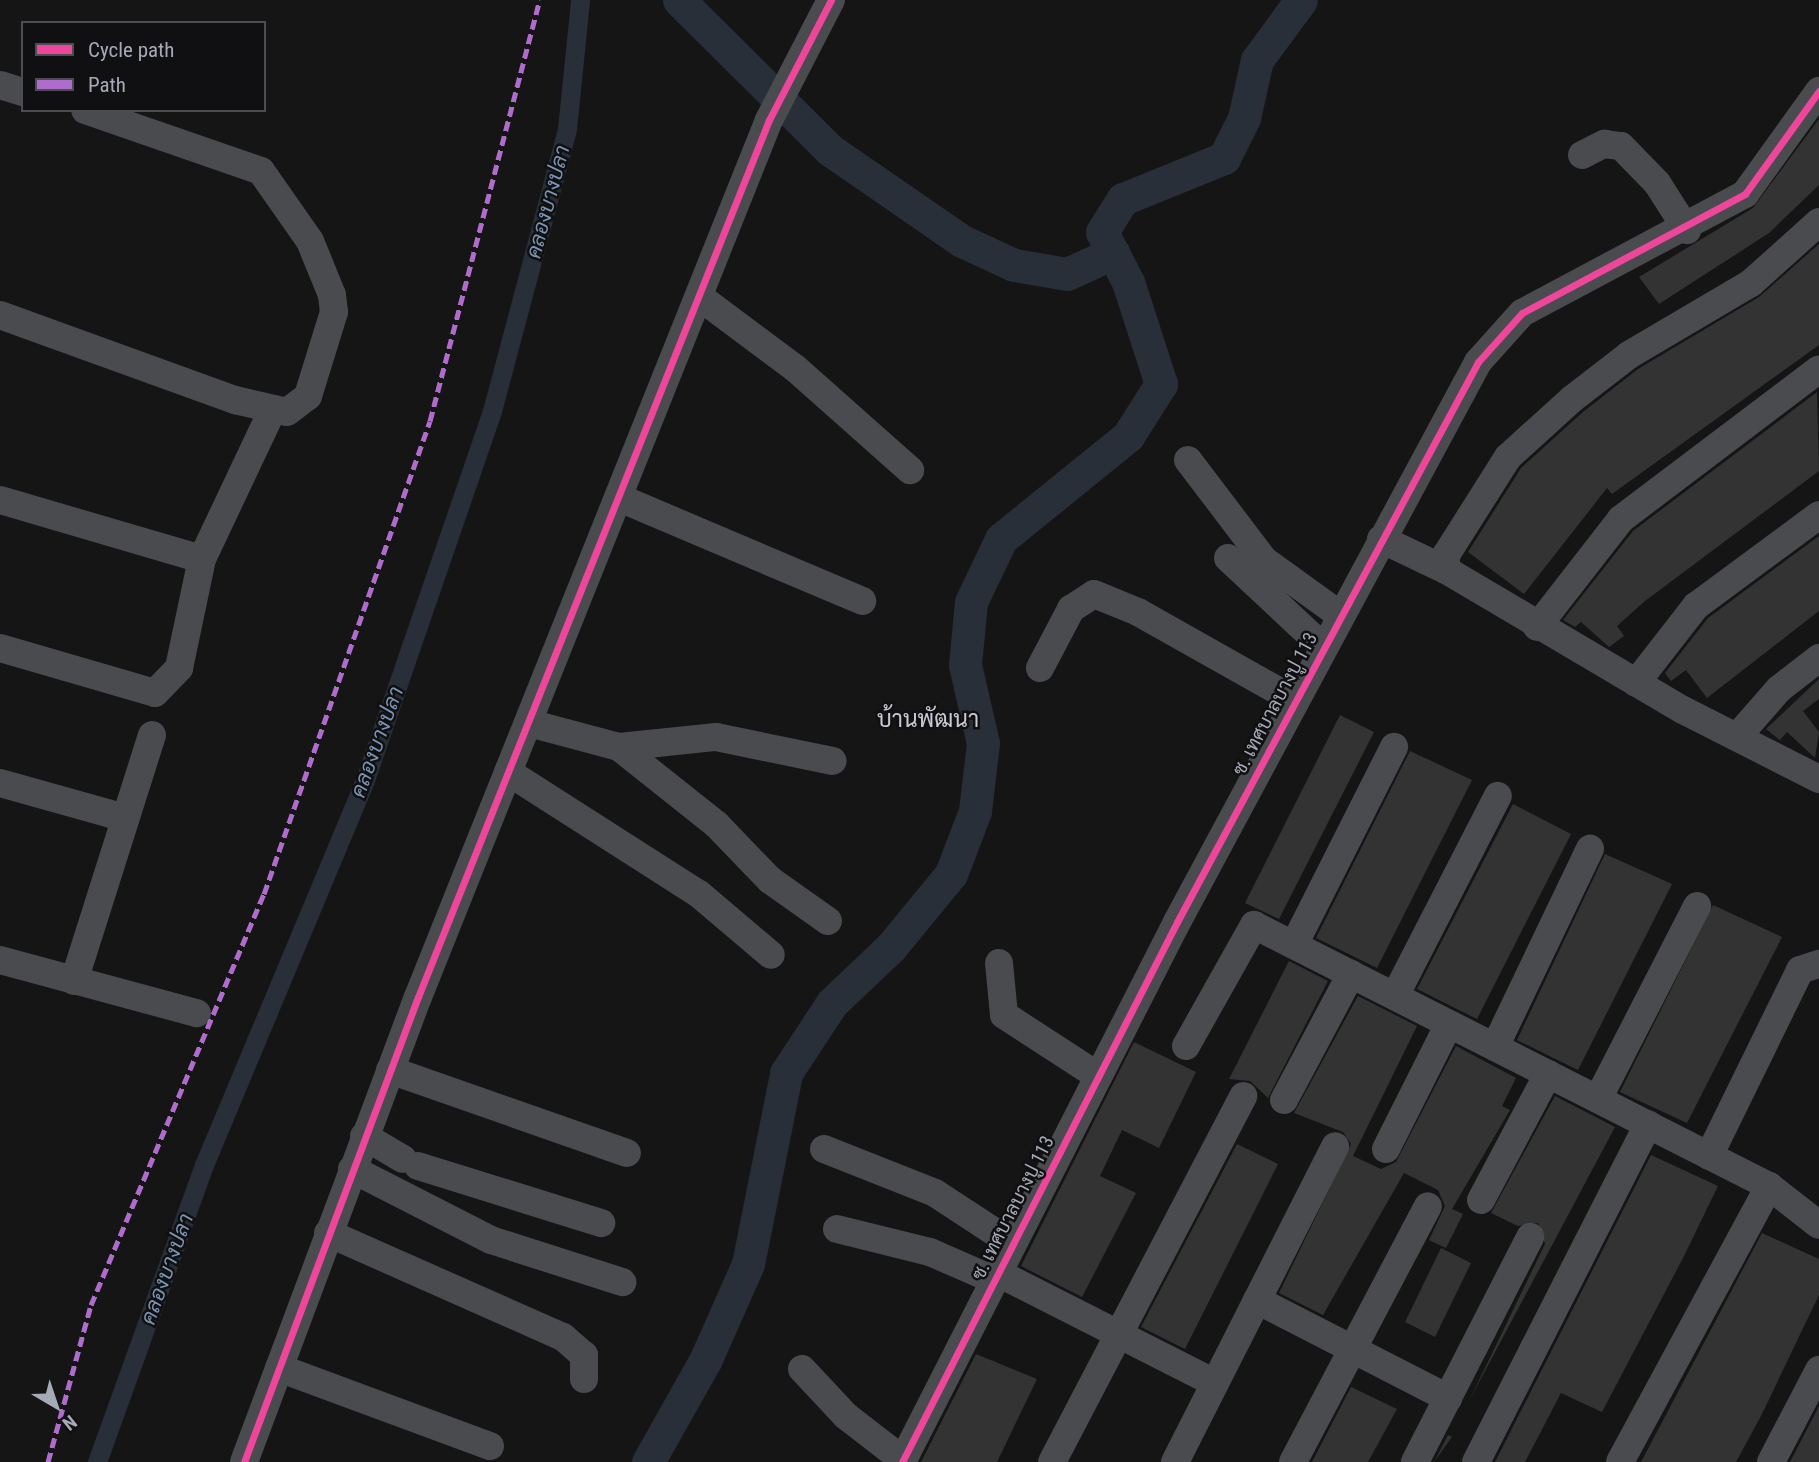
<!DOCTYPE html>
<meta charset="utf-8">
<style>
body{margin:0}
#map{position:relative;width:1819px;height:1462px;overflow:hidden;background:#151515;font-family:"Roboto Condensed",Sarabun,sans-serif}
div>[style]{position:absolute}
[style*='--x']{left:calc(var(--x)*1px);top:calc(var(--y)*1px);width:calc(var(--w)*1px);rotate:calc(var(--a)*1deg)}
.canal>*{height:19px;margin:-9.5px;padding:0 9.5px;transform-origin:9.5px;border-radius:9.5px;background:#282f38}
.river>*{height:33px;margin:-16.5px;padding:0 16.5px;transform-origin:16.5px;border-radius:16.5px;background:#282f38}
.building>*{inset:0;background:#333334}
.minor>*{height:28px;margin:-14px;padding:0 14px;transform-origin:14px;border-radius:14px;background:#494b4e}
.quiet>*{height:5px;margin-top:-2.5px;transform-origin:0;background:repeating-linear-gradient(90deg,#b06ccc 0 10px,transparent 0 15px)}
.cycleway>*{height:7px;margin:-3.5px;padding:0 3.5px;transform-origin:3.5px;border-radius:3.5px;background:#ed469a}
span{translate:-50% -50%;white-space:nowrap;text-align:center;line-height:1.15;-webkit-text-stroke:5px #100f11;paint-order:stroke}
.street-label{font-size:19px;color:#a6aab7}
.water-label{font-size:21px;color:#7b96b4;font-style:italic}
.quarter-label{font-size:23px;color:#c7c9d3}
.legend{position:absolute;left:21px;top:21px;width:245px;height:91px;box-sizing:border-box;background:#100f11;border:2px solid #4c4d53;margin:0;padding:9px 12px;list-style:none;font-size:21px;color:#a6aab7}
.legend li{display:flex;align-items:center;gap:14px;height:35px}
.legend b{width:35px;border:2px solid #4c4d53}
.north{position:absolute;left:21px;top:1371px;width:70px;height:70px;-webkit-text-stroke:5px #100f11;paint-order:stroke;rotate:141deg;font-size:19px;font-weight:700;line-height:28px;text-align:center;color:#a6aab7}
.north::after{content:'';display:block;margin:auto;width:24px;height:32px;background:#a6aab7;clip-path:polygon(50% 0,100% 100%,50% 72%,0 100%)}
</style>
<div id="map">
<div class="canal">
<div style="--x:97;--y:1462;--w:316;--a:-70.2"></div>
<div style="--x:204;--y:1165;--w:420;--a:-67.3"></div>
<div style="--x:366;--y:777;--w:387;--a:-71"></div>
<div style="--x:492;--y:411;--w:292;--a:-75.1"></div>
<div style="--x:567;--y:129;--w:130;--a:-84.2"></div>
</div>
<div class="river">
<div style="--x:679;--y:0;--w:213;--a:44.8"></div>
<div style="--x:830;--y:150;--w:160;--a:34.6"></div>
<div style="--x:962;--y:241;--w:57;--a:24.8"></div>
<div style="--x:1014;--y:265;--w:54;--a:9.6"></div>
<div style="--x:1067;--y:274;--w:51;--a:-24.5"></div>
<div style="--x:648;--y:1462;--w:116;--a:-60.6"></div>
<div style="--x:705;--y:1361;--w:106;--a:-66.1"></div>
<div style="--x:748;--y:1264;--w:195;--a:-78.7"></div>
<div style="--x:786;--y:1073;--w:84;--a:-56.7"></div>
<div style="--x:832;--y:1003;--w:81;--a:-43.5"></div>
<div style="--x:891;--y:947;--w:94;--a:-50.6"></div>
<div style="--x:951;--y:874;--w:67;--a:-69.1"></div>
<div style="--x:975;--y:811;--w:68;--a:-83.3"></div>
<div style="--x:983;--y:743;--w:80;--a:-103"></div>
<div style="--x:965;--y:665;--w:63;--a:-84.6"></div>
<div style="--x:971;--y:602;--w:70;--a:-64.5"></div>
<div style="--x:1001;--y:539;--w:164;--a:-39"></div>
<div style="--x:1128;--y:436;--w:62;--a:-57.6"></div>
<div style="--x:1161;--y:384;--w:107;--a:-107.9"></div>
<div style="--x:1128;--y:282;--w:56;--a:-117.5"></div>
<div style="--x:1102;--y:232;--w:39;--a:-58"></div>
<div style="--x:1123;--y:199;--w:109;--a:-22.1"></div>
<div style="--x:1224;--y:158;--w:45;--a:-63.4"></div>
<div style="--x:1244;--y:118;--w:59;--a:-77.4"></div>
<div style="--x:1257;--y:60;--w:74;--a:-53.7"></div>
</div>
<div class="building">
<div style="clip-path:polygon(1819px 119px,1819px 185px,1769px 233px,1659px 304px,1639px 277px,1753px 208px)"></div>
<div style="clip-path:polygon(1819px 244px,1819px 345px,1612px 494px,1607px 488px,1524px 594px,1468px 552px,1521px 468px,1583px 412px,1638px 369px,1759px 297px)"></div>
<div style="clip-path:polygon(1817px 392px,1819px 471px,1645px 601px,1617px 626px,1624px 636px,1609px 647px,1581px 622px,1575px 627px,1563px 620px,1633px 531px)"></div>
<div style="clip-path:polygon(1819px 536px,1819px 611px,1707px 698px,1686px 670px,1671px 681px,1665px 673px,1708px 618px)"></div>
<div style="clip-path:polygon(1819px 679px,1819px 699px,1803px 711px,1819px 732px,1815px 758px,1787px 732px,1780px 740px,1766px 729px)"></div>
<div style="clip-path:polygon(1340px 715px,1374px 732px,1279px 919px,1245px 903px)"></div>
<div style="clip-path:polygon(1410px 751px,1472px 780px,1377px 968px,1316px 938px)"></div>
<div style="clip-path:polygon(1513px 804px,1571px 834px,1477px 1019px,1417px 989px)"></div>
<div style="clip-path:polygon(1605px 854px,1672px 884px,1578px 1070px,1517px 1040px)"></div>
<div style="clip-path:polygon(1713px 905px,1782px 937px,1687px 1123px,1620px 1092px)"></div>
<div style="clip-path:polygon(1289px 961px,1328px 981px,1268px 1098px,1250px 1081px,1229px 1079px)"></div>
<div style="clip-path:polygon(1358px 996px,1417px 1026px,1353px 1156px,1381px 1169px,1396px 1162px,1456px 1046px,1516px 1078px,1502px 1106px,1510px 1110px,1452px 1209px,1463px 1214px,1446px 1248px,1429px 1240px,1445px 1206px,1438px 1190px,1404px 1173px,1323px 1315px,1279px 1293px,1351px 1144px,1343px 1132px,1294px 1113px)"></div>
<div style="clip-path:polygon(1134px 1042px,1196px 1072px,1159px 1148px,1122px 1130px,1100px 1176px,1136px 1193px,1082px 1297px,1021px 1266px)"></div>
<div style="clip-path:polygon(1555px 1096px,1615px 1127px,1469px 1401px,1545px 1244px,1538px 1223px,1518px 1226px,1491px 1213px)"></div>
<div style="clip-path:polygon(1237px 1144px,1278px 1164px,1185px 1349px,1141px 1327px)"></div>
<div style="clip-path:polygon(1651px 1155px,1718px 1186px,1684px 1256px,1602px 1412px,1561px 1393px,1525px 1462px,1495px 1462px)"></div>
<div style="clip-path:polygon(1762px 1233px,1819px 1259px,1819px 1295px,1762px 1414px,1736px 1462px,1641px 1462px)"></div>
<div style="clip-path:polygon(1441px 1248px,1471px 1263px,1435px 1337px,1405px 1322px)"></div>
<div style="clip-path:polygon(976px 1354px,1037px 1379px,997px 1462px,921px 1462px)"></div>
<div style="clip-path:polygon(1351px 1387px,1397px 1409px,1368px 1462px,1312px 1462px)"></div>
<div style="clip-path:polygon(1819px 1406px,1819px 1462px,1790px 1462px)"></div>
<div style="clip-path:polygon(1448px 1435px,1452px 1437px,1434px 1462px)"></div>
</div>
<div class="minor">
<div style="--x:0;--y:85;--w:24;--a:17"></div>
<div style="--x:1582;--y:155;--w:25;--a:-27"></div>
<div style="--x:1604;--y:144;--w:17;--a:7"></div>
<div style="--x:1621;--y:146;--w:52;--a:45.8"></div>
<div style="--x:1657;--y:183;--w:56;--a:57.4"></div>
<div style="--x:1819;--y:222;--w:91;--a:138.1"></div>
<div style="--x:1751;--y:283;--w:142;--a:149.5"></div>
<div style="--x:1629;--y:355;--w:72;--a:142.3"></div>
<div style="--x:1572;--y:399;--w:86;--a:137.8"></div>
<div style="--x:1508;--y:457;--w:116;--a:122.3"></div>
<div style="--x:1446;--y:555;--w:15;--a:90"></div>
<div style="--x:1446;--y:570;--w:275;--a:30.6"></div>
<div style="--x:1683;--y:710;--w:153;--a:26.9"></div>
<div style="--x:701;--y:298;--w:117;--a:36.7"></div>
<div style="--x:795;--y:368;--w:154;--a:41.6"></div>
<div style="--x:0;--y:315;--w:250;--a:19.9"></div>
<div style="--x:235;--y:400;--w:53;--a:13"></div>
<div style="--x:287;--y:412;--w:26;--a:-37"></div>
<div style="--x:308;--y:396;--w:88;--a:-72.8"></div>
<div style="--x:334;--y:312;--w:17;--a:-97"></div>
<div style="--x:332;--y:295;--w:58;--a:-112.2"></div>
<div style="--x:310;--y:241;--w:85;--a:-125"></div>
<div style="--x:261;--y:171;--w:186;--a:-160.9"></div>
<div style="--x:1188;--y:460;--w:126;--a:52.8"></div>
<div style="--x:1264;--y:560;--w:94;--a:35.9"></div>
<div style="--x:622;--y:499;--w:261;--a:23"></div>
<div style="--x:0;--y:500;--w:210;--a:16.3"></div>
<div style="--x:1381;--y:539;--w:72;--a:25.5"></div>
<div style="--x:1228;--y:558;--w:130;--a:43.1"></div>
<div style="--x:1537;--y:627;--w:137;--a:-52.1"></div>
<div style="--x:1621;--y:519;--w:248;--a:-37.1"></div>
<div style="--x:0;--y:648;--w:161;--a:16.2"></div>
<div style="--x:155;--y:693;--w:35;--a:-46"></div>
<div style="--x:179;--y:668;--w:111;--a:-78.1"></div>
<div style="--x:202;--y:559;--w:166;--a:-64.7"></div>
<div style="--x:1040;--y:668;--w:67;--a:-62.3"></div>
<div style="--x:1071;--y:609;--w:27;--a:-33"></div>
<div style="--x:1094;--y:594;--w:48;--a:22.2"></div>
<div style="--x:1138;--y:612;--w:179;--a:29.4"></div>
<div style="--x:1636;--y:683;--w:98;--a:-52.1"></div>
<div style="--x:1696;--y:606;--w:153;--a:-36.5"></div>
<div style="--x:529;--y:723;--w:93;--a:14.9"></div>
<div style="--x:619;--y:747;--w:98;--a:-5.9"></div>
<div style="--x:716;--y:737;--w:119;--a:11.6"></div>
<div style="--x:1737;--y:737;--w:64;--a:-48.8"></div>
<div style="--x:1779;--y:689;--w:51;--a:-37.8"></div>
<div style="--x:619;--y:747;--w:125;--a:38.5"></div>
<div style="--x:717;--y:825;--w:76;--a:46.1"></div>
<div style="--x:770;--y:880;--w:71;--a:35.3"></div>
<div style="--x:508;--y:772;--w:227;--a:32.6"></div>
<div style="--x:699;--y:894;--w:94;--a:40.3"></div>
<div style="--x:0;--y:783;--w:130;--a:15.6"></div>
<div style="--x:1294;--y:945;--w:222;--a:-63.2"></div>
<div style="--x:0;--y:960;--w:204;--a:15.1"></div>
<div style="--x:999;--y:963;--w:52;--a:84.5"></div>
<div style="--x:1004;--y:1015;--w:112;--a:33"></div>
<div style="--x:74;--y:981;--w:258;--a:-72.4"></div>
<div style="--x:1395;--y:996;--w:225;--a:-62.8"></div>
<div style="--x:1186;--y:1046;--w:139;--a:-60.7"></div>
<div style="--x:1254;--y:925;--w:577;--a:26.88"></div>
<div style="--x:1769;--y:1186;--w:63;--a:38"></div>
<div style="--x:1495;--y:1047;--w:220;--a:-64.4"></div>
<div style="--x:390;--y:1070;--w:251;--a:19.3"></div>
<div style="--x:1598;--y:1099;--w:217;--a:-62.8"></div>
<div style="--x:1284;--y:1100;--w:143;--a:-62"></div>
<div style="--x:364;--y:1136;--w:45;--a:30.5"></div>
<div style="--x:824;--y:1149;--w:119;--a:21.6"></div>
<div style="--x:935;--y:1193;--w:93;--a:33.2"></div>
<div style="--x:1386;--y:1149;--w:140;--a:-63.3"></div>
<div style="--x:1709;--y:1156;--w:207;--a:-63.9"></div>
<div style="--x:1800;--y:970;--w:20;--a:-18"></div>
<div style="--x:418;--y:1166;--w:192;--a:17.3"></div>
<div style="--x:352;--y:1169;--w:156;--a:27.1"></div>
<div style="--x:491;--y:1240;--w:138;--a:17.8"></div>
<div style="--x:1481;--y:1200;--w:143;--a:-62"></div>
<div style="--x:837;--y:1229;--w:96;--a:13.9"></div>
<div style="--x:930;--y:1252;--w:70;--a:23.6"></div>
<div style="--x:328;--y:1233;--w:257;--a:23.9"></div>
<div style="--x:563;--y:1337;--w:28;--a:41"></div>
<div style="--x:584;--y:1355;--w:24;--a:90"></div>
<div style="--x:998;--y:1273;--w:243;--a:26.9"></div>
<div style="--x:1257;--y:1300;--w:215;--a:27.2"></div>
<div style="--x:279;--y:1368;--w:225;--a:20.3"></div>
<div style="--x:802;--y:1369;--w:64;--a:46.9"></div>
<div style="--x:846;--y:1416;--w:72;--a:37.7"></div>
<div style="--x:244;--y:1462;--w:496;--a:-69.5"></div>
<div style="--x:418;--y:997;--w:945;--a:-68.19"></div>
<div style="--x:769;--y:120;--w:135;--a:-62.7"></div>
<div style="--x:902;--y:1462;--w:606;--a:-63.01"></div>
<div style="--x:1177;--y:922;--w:636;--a:-61.74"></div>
<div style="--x:1478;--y:362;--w:66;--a:-48.1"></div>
<div style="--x:1522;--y:313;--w:253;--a:-28.1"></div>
<div style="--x:1745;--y:194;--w:127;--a:-54.3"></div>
<div style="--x:1052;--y:1462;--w:413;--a:-62.4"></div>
<div style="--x:1175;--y:1462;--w:354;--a:-63.1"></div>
<div style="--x:1293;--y:1462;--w:289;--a:-62.2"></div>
<div style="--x:1415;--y:1462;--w:253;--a:-62.9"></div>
<div style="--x:1476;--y:1462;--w:379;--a:-63"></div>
<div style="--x:1620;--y:1462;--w:314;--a:-61.6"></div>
<div style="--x:1771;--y:1462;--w:104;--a:-62.4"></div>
</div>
<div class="quiet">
<div style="--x:48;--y:1462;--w:163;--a:-74.7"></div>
<div style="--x:91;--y:1305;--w:446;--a:-67.2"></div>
<div style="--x:264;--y:894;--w:501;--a:-70.66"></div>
<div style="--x:430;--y:421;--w:435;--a:-75.4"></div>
</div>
<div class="cycleway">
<div style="--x:244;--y:1462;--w:496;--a:-69.5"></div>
<div style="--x:418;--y:997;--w:945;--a:-68.19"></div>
<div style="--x:769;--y:120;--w:135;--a:-62.7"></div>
<div style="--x:902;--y:1462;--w:606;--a:-63.01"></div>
<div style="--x:1177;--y:922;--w:636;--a:-61.74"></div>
<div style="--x:1478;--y:362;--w:66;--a:-48.1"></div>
<div style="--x:1522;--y:313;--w:253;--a:-28.1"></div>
<div style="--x:1745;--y:194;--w:127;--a:-54.3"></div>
</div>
<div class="street-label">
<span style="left:1275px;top:704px;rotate:-62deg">ซ. เทศบาลบางปู 113</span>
<span style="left:1013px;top:1208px;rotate:-63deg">ซ. เทศบาลบางปู 113</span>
</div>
<div class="water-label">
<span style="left:548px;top:202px;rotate:-75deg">คลองบางปลา</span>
<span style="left:377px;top:742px;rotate:-70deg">คลองบางปลา</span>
<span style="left:167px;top:1269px;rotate:-70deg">คลองบางปลา</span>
</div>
<div class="quarter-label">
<span style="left:928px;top:720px">บ้านพัฒนา</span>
</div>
<ul class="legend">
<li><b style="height:9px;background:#ed469a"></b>Cycle path</li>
<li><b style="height:9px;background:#b06ccc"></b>Path</li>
</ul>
<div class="north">N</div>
</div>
